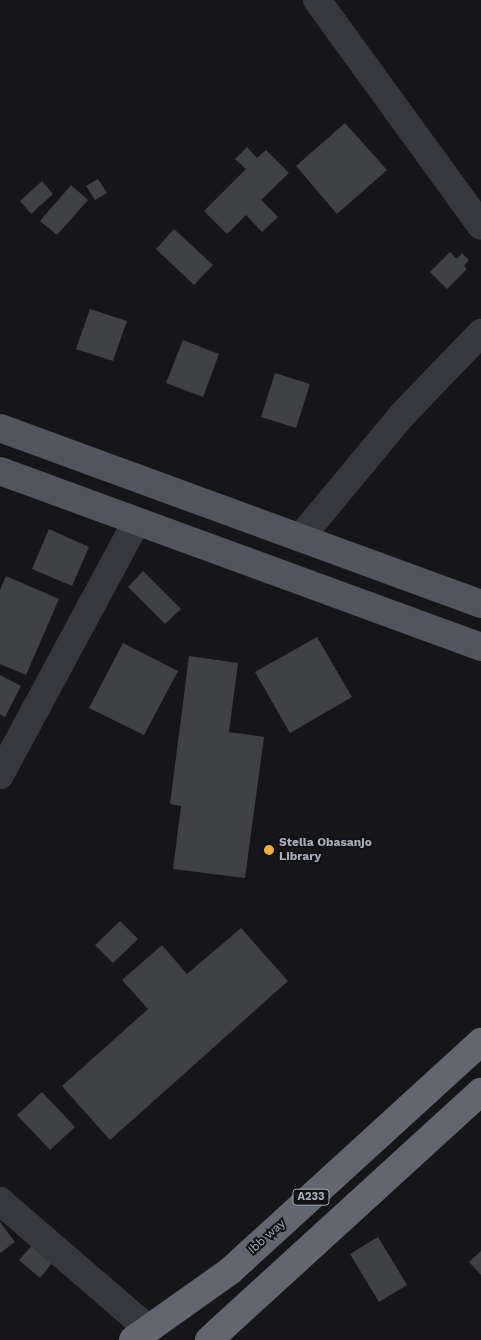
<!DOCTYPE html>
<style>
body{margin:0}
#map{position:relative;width:481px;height:1340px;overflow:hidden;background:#161618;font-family:"Work Sans",sans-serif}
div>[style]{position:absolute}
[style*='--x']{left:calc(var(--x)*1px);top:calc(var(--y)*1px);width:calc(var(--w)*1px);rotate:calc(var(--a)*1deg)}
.building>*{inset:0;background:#404145}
.minor>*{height:28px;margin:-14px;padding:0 14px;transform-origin:14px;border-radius:14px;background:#37383d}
.major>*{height:28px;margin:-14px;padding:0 14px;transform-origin:14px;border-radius:14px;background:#53555c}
.highway>*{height:28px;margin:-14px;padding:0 14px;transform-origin:14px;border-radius:14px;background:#63666e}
.dots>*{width:14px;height:14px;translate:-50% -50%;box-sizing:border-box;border:2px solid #111113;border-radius:50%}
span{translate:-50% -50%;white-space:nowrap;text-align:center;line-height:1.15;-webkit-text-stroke:4px #111113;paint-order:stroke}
.shield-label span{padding:1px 4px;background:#111113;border:1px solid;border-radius:4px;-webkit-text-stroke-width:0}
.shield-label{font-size:11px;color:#a8adb8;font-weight:700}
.poi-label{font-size:12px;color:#a8adb8;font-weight:700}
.left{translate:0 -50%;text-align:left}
.street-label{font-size:12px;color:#a8adb8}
</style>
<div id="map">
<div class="building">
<div style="clip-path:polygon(345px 123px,387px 170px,337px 214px,296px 166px)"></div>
<div style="clip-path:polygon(247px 147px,257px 158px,266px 150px,289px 173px,261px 200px,278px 217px,262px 232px,246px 215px,227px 234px,204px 211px,246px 169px,235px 159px)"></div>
<div style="clip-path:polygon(98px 179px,107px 193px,95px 200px,86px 186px)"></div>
<div style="clip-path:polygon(42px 181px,53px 194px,31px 214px,20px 201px)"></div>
<div style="clip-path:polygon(71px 185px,88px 200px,57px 235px,40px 221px)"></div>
<div style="clip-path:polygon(174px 229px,213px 265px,194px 285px,156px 249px)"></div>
<div style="clip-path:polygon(450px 252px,457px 259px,462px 253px,469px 260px,464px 266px,467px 269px,447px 289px,430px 272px)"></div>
<div style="clip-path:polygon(90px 309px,127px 321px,113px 361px,76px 349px)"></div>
<div style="clip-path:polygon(183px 340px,219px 354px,203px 397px,166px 383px)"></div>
<div style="clip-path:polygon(275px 373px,310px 384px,296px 428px,261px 417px)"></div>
<div style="clip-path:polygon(49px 529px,89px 547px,72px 586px,32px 569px)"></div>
<div style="clip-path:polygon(143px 571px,181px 609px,165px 624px,128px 587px)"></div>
<div style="clip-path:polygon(6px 576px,59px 599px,26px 675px,0 664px,0 590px)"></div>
<div style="clip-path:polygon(317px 637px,352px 697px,290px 733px,255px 672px)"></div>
<div style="clip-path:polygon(123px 643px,178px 671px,144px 735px,89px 708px)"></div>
<div style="clip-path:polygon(189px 656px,238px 663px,229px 732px,264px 737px,245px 878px,173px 869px,181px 806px,170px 804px)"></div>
<div style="clip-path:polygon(0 675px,21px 686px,5px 717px,0 714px)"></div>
<div style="clip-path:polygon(120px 921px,138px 939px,113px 963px,95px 945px)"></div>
<div style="clip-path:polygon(241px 928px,288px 981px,110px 1140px,62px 1086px,148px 1009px,122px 980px,162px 945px,187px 974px)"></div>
<div style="clip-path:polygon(42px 1092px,75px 1127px,50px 1150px,17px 1115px)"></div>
<div style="clip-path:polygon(0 1222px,15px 1242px,0 1253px)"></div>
<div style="clip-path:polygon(378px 1237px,407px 1285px,379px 1302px,350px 1254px)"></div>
<div style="clip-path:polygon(36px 1241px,56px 1258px,40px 1278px,19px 1260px)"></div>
<div style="clip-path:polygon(481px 1251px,481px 1275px,469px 1262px)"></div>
</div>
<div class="minor">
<div style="--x:317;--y:0;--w:279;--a:54"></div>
<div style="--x:300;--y:538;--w:160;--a:-50.3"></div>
<div style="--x:402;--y:415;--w:114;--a:-46.1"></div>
<div style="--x:0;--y:775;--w:287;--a:-61.7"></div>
<div style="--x:0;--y:1201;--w:193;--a:40.8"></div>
</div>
<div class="major">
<div style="--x:0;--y:428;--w:512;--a:20.1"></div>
<div style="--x:0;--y:471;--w:512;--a:20.1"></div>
</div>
<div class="highway">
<div style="--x:133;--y:1340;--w:119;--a:-35.4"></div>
<div style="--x:230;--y:1271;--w:340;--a:-42.4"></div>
<div style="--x:209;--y:1340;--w:368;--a:-42.4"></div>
</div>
<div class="dots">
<div style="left:269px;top:850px;background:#f2b134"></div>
</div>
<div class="shield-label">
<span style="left:311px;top:1197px">A233</span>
</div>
<div class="poi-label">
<span class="left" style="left:279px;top:850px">Stella Obasanjo<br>Library</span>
</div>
<div class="street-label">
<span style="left:267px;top:1237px;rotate:-42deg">Ibb way</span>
</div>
</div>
